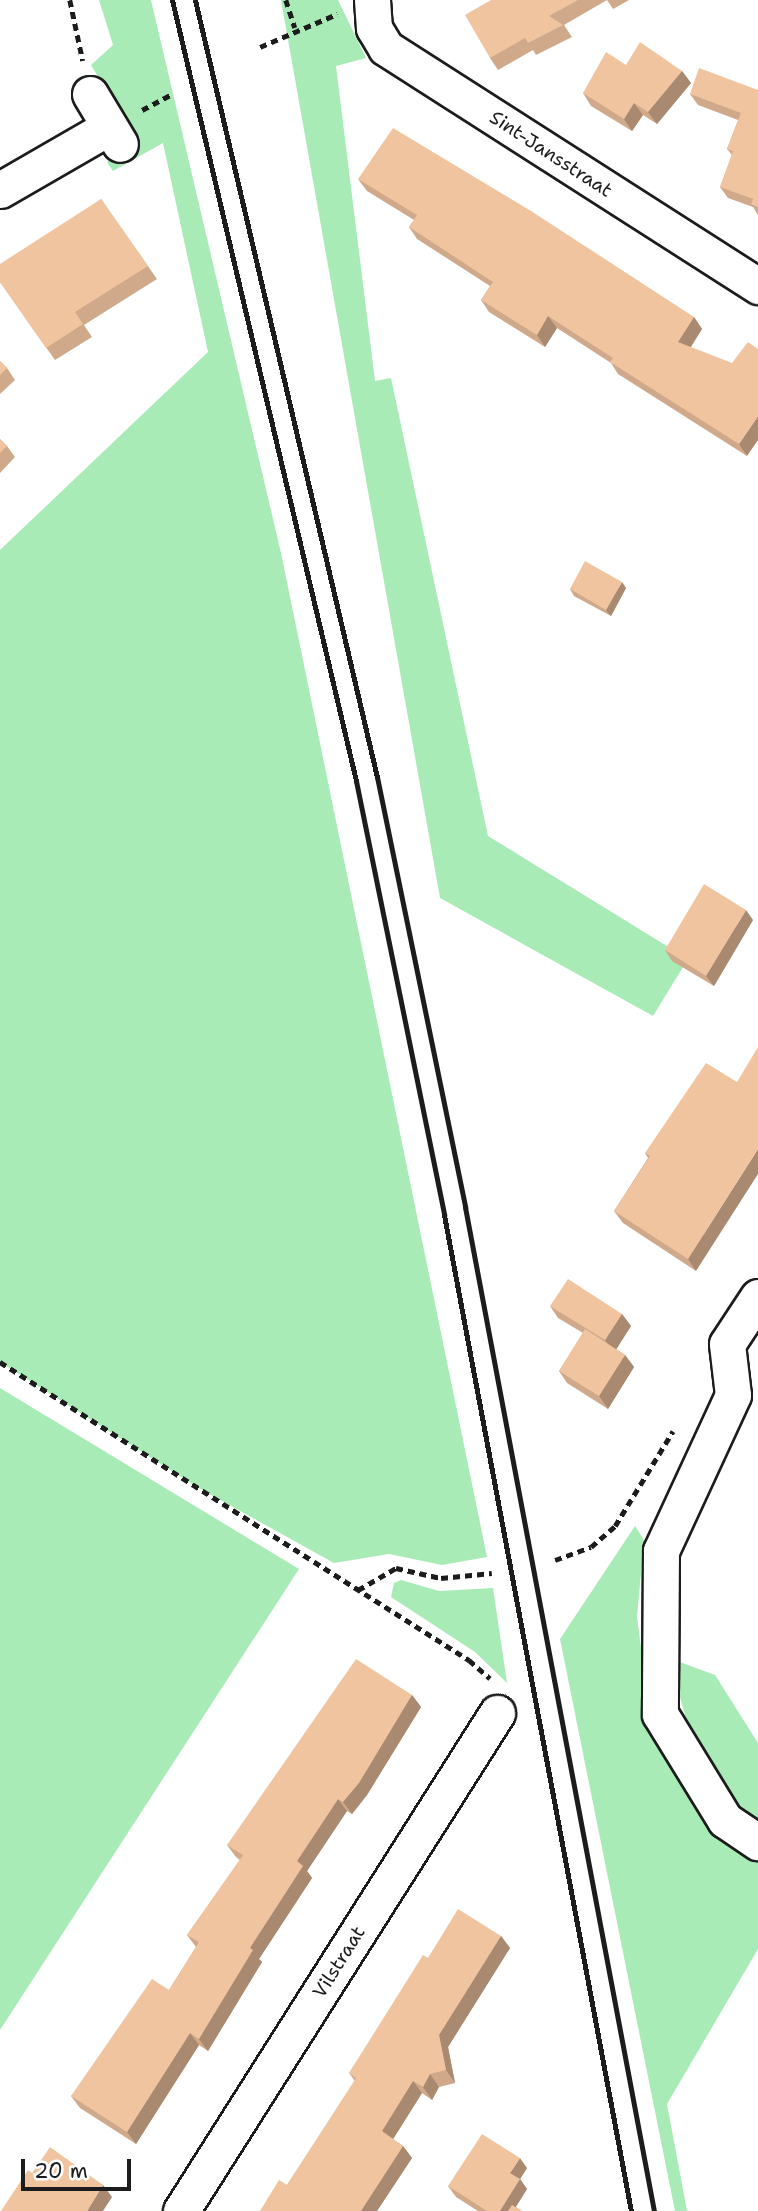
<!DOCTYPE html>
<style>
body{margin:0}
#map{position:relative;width:758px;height:2211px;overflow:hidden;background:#fff;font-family:"Shantell Sans",sans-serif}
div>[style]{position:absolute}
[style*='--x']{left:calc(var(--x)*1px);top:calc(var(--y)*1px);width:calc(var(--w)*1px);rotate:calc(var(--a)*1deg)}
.green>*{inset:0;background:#a8ebb6}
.path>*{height:4.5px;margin-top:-2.25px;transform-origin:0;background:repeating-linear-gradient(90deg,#1c1c1c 0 7px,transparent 0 12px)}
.roads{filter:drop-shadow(2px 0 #1c1c1c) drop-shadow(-2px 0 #1c1c1c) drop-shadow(0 2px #1c1c1c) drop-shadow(0 -2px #1c1c1c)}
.street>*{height:35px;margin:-17.5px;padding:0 17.5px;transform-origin:17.5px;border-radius:17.5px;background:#fff}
.rail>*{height:5px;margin:-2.5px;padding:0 2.5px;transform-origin:2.5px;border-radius:2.5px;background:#1c1c1c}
.wall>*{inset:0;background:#cfa98a}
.shaded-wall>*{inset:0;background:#a98970}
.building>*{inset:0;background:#f1c4a0}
span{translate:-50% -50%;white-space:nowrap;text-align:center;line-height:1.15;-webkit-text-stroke:5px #fff;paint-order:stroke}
.street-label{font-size:19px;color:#1c1c1c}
.scale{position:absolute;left:21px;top:2159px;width:110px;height:32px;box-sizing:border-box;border:4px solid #1c1c1c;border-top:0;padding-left:9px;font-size:21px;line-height:24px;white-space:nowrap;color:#1c1c1c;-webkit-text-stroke:5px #fff;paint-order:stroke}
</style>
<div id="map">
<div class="green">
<div style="clip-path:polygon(99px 0,151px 0,281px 553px,487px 1557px,442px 1565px,389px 1554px,334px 1563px,197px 1487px,0 1362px,0 550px,208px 352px,163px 143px,113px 171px,107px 162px,137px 142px,91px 65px,113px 45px)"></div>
<div style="clip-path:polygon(281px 0,338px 0,366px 58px,336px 66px,375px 381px,391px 378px,488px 836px,688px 959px,653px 1016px,440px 898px)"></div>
<div style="clip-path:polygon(0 1388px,299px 1569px,0 2030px)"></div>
<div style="clip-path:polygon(635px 1526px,644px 1540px,637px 1617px,647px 1694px,735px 1842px,758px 1860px,758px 1949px,667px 2104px,687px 2211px,675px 2211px,560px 1639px)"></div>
<div style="clip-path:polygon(401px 1580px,439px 1591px,493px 1588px,507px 1683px,475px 1652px,391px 1597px,394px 1583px)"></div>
<div style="clip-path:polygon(669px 1658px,715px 1675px,758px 1743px,758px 1825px,733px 1801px,688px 1726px)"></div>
</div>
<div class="path">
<div style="--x:70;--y:0;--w:62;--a:78"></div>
<div style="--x:286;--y:0;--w:29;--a:72"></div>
<div style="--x:260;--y:47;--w:84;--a:-23.2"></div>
<div style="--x:142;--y:110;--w:34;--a:-28"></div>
<div style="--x:0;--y:1362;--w:556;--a:32.43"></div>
<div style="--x:469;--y:1660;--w:28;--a:41"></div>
<div style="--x:555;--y:1560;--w:38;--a:-20"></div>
<div style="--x:591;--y:1547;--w:32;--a:-41"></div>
<div style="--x:615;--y:1526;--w:111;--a:-58.6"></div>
<div style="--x:358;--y:1590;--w:44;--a:-30.1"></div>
<div style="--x:396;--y:1568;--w:46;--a:12.5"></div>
<div style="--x:441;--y:1578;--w:51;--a:-5.6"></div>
</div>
<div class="roads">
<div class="street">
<div style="--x:372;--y:0;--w:28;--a:86"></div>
<div style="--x:374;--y:28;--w:23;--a:59"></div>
<div style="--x:386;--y:48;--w:442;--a:32.6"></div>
<div style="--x:90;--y:94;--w:58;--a:59"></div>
<div style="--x:0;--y:190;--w:126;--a:-30"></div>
<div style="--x:758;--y:1297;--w:56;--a:123.4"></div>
<div style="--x:727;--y:1344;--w:51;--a:83.3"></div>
<div style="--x:733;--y:1395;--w:172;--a:114.8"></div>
<div style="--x:661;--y:1551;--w:163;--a:90.4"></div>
<div style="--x:660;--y:1714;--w:124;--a:58.5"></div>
<div style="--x:725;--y:1820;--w:40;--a:34"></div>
<div style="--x:181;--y:2211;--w:590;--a:-57.6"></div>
</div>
</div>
<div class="rail">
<div style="--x:172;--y:0;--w:802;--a:76.74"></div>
<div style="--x:356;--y:781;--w:443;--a:78.5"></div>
<div style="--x:444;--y:1215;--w:1013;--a:79.37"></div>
<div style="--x:195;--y:0;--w:798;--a:76.82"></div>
<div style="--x:377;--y:777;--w:439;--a:78.4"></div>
<div style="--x:465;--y:1207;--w:1022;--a:79.34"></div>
</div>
<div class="wall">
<div style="clip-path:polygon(491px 0,629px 0,613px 9px,607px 0,564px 25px,572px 37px,536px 55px,533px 50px,498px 70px,490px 58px)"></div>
<div style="clip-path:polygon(626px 65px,682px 71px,691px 83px,657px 124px,643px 115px,632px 131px,591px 106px,583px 93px)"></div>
<div style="clip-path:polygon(758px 90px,758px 215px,753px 207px,728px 198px,720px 187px,732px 155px,727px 149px,738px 120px,698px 105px,690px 94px)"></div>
<div style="clip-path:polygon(358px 179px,694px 317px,702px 329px,691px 347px,747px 456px,618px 374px,611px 363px,557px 328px,545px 347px,489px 312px,481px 300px,490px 286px,417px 239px,409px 227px,414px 220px,367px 191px)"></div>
<div style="clip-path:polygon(101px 199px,157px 279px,84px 325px,92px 337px,55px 360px,0 282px)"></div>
<div style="clip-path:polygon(0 361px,7px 368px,15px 380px,0 394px)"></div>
<div style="clip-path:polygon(0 439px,7px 446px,15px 457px,0 473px)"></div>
<div style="clip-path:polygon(626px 588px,611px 616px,574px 596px,570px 589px)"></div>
<div style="clip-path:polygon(753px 920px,714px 986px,672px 961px,665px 950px)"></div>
<div style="clip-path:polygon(737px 1082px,696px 1271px,623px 1223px,614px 1211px,648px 1158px,645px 1153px)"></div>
<div style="clip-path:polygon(550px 1306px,622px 1314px,631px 1326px,616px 1349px,625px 1355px,634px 1367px,608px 1409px,567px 1383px,559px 1371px,583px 1333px,558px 1318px)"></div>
<div style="clip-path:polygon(412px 1695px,421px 1707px,367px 1795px,352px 1814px,347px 1811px,307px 1871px,312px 1878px,259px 1959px,262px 1962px,208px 2051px,199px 2045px,136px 2144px,80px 2108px,71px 2096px,169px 1990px,196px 1947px,187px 1935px,240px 1860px,236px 1857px,227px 1845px)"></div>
<div style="clip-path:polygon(501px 1936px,510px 1948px,448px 2047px,455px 2083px,439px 2087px,432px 2100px,422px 2093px,393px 2139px,403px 2146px,412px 2158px,377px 2211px,260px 2211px,287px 2185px,355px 2081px,349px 2073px,428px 1958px)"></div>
<div style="clip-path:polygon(527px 2168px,520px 2179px,527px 2189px,516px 2207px,522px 2211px,478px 2211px,456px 2197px,448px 2186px)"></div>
</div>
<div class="shaded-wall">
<div style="clip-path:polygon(682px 71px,691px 83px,657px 124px,648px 112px)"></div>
<div style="clip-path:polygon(634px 103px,643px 115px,632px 131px,624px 119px)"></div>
<div style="clip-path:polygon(548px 316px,557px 328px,545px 347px,537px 335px)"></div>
<div style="clip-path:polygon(694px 317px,702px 329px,686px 354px,678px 342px)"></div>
<div style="clip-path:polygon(758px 416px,758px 440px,747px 456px,739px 444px)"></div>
<div style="clip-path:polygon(622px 582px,626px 588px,611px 616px,606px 610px)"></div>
<div style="clip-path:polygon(746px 910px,753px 920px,714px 986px,706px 976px)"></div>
<div style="clip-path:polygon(758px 1149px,758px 1174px,696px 1271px,688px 1259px)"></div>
<div style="clip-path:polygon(622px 1314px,631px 1326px,614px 1353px,605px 1340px)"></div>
<div style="clip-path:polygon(625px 1355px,634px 1367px,608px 1409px,599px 1396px)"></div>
<div style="clip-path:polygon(412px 1695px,421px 1707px,367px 1795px,352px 1814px,343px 1802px)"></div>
<div style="clip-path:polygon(338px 1799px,347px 1811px,307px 1871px,312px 1878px,259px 1959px,262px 1962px,208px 2051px,199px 2039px,297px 1861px)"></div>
<div style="clip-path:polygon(501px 1936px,510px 1948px,448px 2047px,455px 2083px,446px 2070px,439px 2035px)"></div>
<div style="clip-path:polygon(190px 2033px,199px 2045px,136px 2144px,127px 2132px)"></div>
<div style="clip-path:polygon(430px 2074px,439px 2087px,432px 2100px,423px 2087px)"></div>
<div style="clip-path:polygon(413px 2081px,422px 2093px,390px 2144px,382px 2131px)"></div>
<div style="clip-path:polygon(403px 2146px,412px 2158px,377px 2211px,361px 2211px)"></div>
<div style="clip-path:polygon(520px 2158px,527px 2168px,520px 2179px,527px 2189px,513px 2211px,500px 2211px,510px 2173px)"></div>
<div style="clip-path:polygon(103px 2185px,112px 2197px,103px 2211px,87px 2211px)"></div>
</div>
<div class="building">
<div style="clip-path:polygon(491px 0,578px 0,549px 16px,563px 25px,528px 43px,525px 38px,490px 58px,465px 15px)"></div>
<div style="clip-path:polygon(640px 42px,682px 71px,648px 112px,634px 103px,624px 119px,583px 93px,606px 52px,626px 65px)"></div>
<div style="clip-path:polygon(699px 68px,758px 90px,758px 207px,751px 204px,753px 199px,720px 187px,733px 151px,727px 149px,741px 113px,690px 94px)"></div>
<div style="clip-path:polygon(393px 128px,531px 211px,694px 317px,678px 342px,732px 363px,748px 342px,758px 349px,758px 416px,739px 444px,610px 362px,613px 358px,548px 316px,537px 335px,481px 300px,493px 282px,409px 227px,417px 215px,358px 179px)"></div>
<div style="clip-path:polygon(101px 199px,148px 266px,75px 312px,83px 324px,46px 348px,0 282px,0 264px)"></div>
<div style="clip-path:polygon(0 361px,7px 368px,0 375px)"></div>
<div style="clip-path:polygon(0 439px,7px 446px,0 453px)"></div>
<div style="clip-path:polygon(585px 561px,622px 582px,606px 610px,570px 589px)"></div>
<div style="clip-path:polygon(704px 884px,746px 910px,706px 976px,665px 950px)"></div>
<div style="clip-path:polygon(758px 1047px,758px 1149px,688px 1259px,614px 1211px,650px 1156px,645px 1153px,706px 1063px,737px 1082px)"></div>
<div style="clip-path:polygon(568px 1279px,622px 1314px,605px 1340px,550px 1306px)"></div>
<div style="clip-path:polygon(585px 1329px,625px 1355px,599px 1396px,559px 1371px)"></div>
<div style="clip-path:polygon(356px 1659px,412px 1695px,359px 1783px,343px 1802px,338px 1799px,297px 1861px,303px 1866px,250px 1948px,253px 1950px,199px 2039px,190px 2033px,127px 2132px,71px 2096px,152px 1979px,169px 1990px,199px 1942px,187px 1935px,243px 1855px,227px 1845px)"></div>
<div style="clip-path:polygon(458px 1909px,501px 1936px,439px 2035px,446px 2070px,430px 2074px,423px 2087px,413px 2081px,382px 2131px,403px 2146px,361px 2211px,260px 2211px,279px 2180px,287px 2185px,356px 2078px,349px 2073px,423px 1955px,428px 1958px)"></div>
<div style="clip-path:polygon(482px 2134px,520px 2158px,510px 2173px,520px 2179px,500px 2211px,487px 2211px,448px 2186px)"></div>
<div style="clip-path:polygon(50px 2147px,103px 2185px,87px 2211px,1px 2211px,28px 2170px,32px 2173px)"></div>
<div style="clip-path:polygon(512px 2205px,522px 2211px,508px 2211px)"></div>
</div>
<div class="street-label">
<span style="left:551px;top:154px;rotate:33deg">Sint-Jansstraat</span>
<span style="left:339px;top:1962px;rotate:-58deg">Vilstraat</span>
</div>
<div class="scale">20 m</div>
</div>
